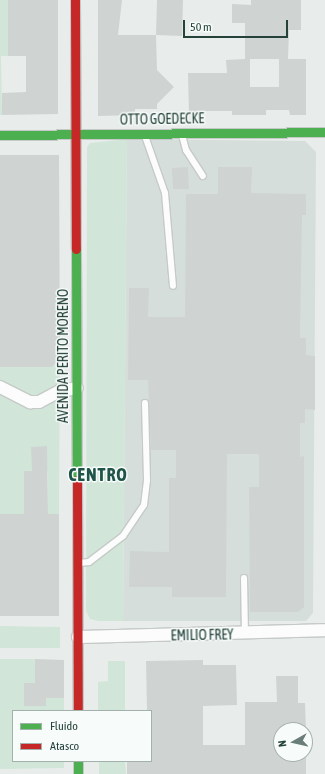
<!DOCTYPE html>
<style>
body{margin:0}
#map{position:relative;width:325px;height:774px;overflow:hidden;background:#e8edeb;font-family:"Asap Condensed",sans-serif}
div>[style]{position:absolute}
[style*='--x']{left:calc(var(--x)*1px);top:calc(var(--y)*1px);width:calc(var(--w)*1px);rotate:calc(var(--a)*1deg)}
.built>*{inset:0;background:#d6dedb}
.green>*{inset:0;background:#d1e6d8}
.building>*{inset:0;background:#cfd4d2}
.roads{filter:drop-shadow(1px 0 #c5cac8) drop-shadow(-1px 0 #c5cac8) drop-shadow(0 1px #c5cac8) drop-shadow(0 -1px #c5cac8)}
.lane>*{height:6px;margin:-3px;padding:0 3px;transform-origin:3px;border-radius:3px;background:#fcfcfc}
.street>*{height:12px;margin:-6px;padding:0 6px;transform-origin:6px;border-radius:6px;background:#fcfcfc}
.fast>*{height:9px;margin:-4.5px;padding:0 4.5px;transform-origin:4.5px;border-radius:4.5px;background:#4caf50}
.jam>*{height:9px;margin:-4.5px;padding:0 4.5px;transform-origin:4.5px;border-radius:4.5px;background:#c62828}
span{translate:-50% -50%;white-space:nowrap;text-align:center;line-height:1.15;-webkit-text-stroke:3px #f7fbf9;paint-order:stroke}
.street-label{font-size:14px;color:#24423a}
.district-label{font-size:18px;color:#1f5548;font-weight:700;letter-spacing:1px}
.legend{position:absolute;left:12px;top:710px;width:140px;height:52px;box-sizing:border-box;background:#f7fbf9;border:1px solid #a3b1ad;margin:0;padding:5px 7px;list-style:none;font-size:12px;color:#24423a}
.legend li{display:flex;align-items:center;gap:8px;height:20px}
.legend b{width:20px;border:1px solid #a3b1ad}
.north{position:absolute;left:273px;top:722px;width:40px;height:40px;box-sizing:border-box;background:#f7fbf9;border:1px solid #a3b1ad;border-radius:50%;rotate:262deg;font-size:11px;font-weight:700;line-height:16px;text-align:center;color:#24423a}
.north::after{content:'';display:block;margin:auto;width:14px;height:18px;background:#697e78;clip-path:polygon(50% 0,100% 100%,50% 72%,0 100%)}
.scale{position:absolute;left:183px;top:20px;width:105px;height:18px;box-sizing:border-box;border:2px solid #24423a;border-top:0;padding-left:5px;font-size:12px;line-height:14px;white-space:nowrap;color:#24423a;-webkit-text-stroke:3px #f7fbf9;paint-order:stroke}
</style>
<div id="map">
<div class="built">
<div style="clip-path:polygon(127px 139px,305px 141px,316px 152px,313px 613px,306px 621px,123px 621px)"></div>
</div>
<div class="green">
<div style="clip-path:polygon(0 0,8px 0,8px 56px,1px 56px,2px 115px,0 115px)"></div>
<div style="clip-path:polygon(127px 139px,123px 621px,98px 621px,90px 619px,86px 611px,87px 147px,90px 143px)"></div>
<div style="clip-path:polygon(60px 359px,59px 514px,48px 514px,48px 471px,24px 471px,24px 514px,0 514px,0 367px,52px 367px)"></div>
<div style="clip-path:polygon(0 626px,60px 627px,60px 648px,0 648px)"></div>
<div style="clip-path:polygon(0 659px,35px 659px,35px 683px,24px 683px,24px 706px,46px 706px,46px 698px,64px 698px,64px 711px,13px 711px,13px 761px,64px 761px,64px 768px,0 769px)"></div>
<div style="clip-path:polygon(108px 661px,125px 661px,125px 711px,98px 711px,98px 682px,108px 681px)"></div>
<div style="clip-path:polygon(99px 761px,125px 761px,126px 774px,99px 774px)"></div>
</div>
<div class="building">
<div style="clip-path:polygon(8px 0,58px 0,58px 114px,2px 115px,2px 93px,26px 92px,26px 56px,8px 56px)"></div>
<div style="clip-path:polygon(98px 0,122px 0,118px 35px,156px 35px,157px 70px,174px 87px,157px 104px,157px 109px,135px 109px,135px 115px,98px 116px)"></div>
<div style="clip-path:polygon(157px 0,183px 0,182px 36px,156px 35px)"></div>
<div style="clip-path:polygon(evenodd,251px 0,301px 0,301px 30px,289px 30px,288px 59px,306px 59px,306px 115px,290px 115px,289px 110px,266px 110px,266px 115px,232px 115px,232px 111px,204px 111px,204px 115px,189px 115px,188px 73px,227px 73px,226px 60px,245px 59px,245px 23px,232px 23px,232px 4px,251px 5px,251px 0,250px 59px,279px 59px,279px 87px,250px 87px,250px 59px)"></div>
<div style="clip-path:polygon(0 155px,59px 155px,60px 359px,52px 367px,0 367px)"></div>
<div style="clip-path:polygon(188px 167px,189px 189px,173px 189px,172px 168px)"></div>
<div style="clip-path:polygon(218px 167px,252px 167px,251px 193px,306px 194px,306px 215px,302px 215px,300px 338px,306px 338px,306px 355px,315px 356px,315px 410px,305px 409px,305px 423px,300px 423px,300px 457px,304px 456px,304px 607px,298px 612px,250px 612px,249px 487px,259px 487px,259px 454px,227px 454px,226px 597px,172px 597px,172px 587px,129px 587px,130px 551px,169px 552px,169px 478px,176px 478px,176px 450px,151px 450px,148px 380px,128px 380px,129px 288px,149px 288px,148px 317px,185px 317px,186px 194px,218px 194px)"></div>
<div style="clip-path:polygon(47px 446px,48px 514px,59px 514px,59px 616px,0 616px,0 514px,24px 514px,24px 471px,32px 471px,31px 447px)"></div>
<div style="clip-path:polygon(35px 659px,64px 660px,64px 698px,46px 698px,46px 706px,24px 706px,24px 683px,35px 683px)"></div>
<div style="clip-path:polygon(203px 660px,203px 665px,236px 665px,237px 705px,203px 706px,203px 745px,245px 745px,245px 702px,277px 702px,276px 676px,298px 676px,298px 703px,305px 703px,306px 730px,281px 730px,281px 754px,306px 754px,306px 774px,127px 774px,127px 761px,151px 761px,151px 711px,147px 711px,146px 661px)"></div>
</div>
<div class="roads">
<div class="lane">
<div style="--x:182;--y:135;--w:16;--a:75"></div>
<div style="--x:186;--y:150;--w:31;--a:57"></div>
<div style="--x:145;--y:136;--w:60;--a:70.7"></div>
<div style="--x:165;--y:193;--w:93;--a:85.1"></div>
<div style="--x:79;--y:563;--w:10;--a:-6"></div>
<div style="--x:89;--y:562;--w:43;--a:-37.4"></div>
<div style="--x:123;--y:536;--w:37;--a:-56"></div>
<div style="--x:144;--y:505;--w:25;--a:-83"></div>
<div style="--x:147;--y:480;--w:77;--a:-91.5"></div>
<div style="--x:244;--y:578;--w:55;--a:89"></div>
</div>
<div class="street">
<div style="--x:0;--y:387;--w:34;--a:27"></div>
<div style="--x:30;--y:402;--w:9;--a:0"></div>
<div style="--x:39;--y:402;--w:24;--a:-28"></div>
<div style="--x:60;--y:391;--w:17;--a:-10"></div>
<div style="--x:78;--y:637;--w:247;--a:-1.6"></div>
</div>
<div class="fast">
<div style="--x:0;--y:135;--w:325;--a:-0.5"></div>
<div style="--x:76;--y:249;--w:231;--a:89.8"></div>
<div style="--x:78;--y:761;--w:13;--a:90"></div>
</div>
<div class="jam">
<div style="--x:75;--y:0;--w:249;--a:89.8"></div>
<div style="--x:77;--y:480;--w:231;--a:89.8"></div>
</div>
</div>
<div class="street-label">
<span style="left:162px;top:119px;rotate:-1deg">OTTO GOEDECKE</span>
<span style="left:63px;top:356px;rotate:-90deg">AVENIDA PERITO MORENO</span>
<span style="left:202px;top:635px;rotate:-1deg">EMILIO FREY</span>
</div>
<div class="district-label">
<span style="left:98px;top:475px">CENTRO</span>
</div>
<ul class="legend">
<li><b style="height:5px;background:#4caf50"></b>Fluido</li>
<li><b style="height:5px;background:#c62828"></b>Atasco</li>
</ul>
<div class="north">N</div>
<div class="scale">50 m</div>
</div>
